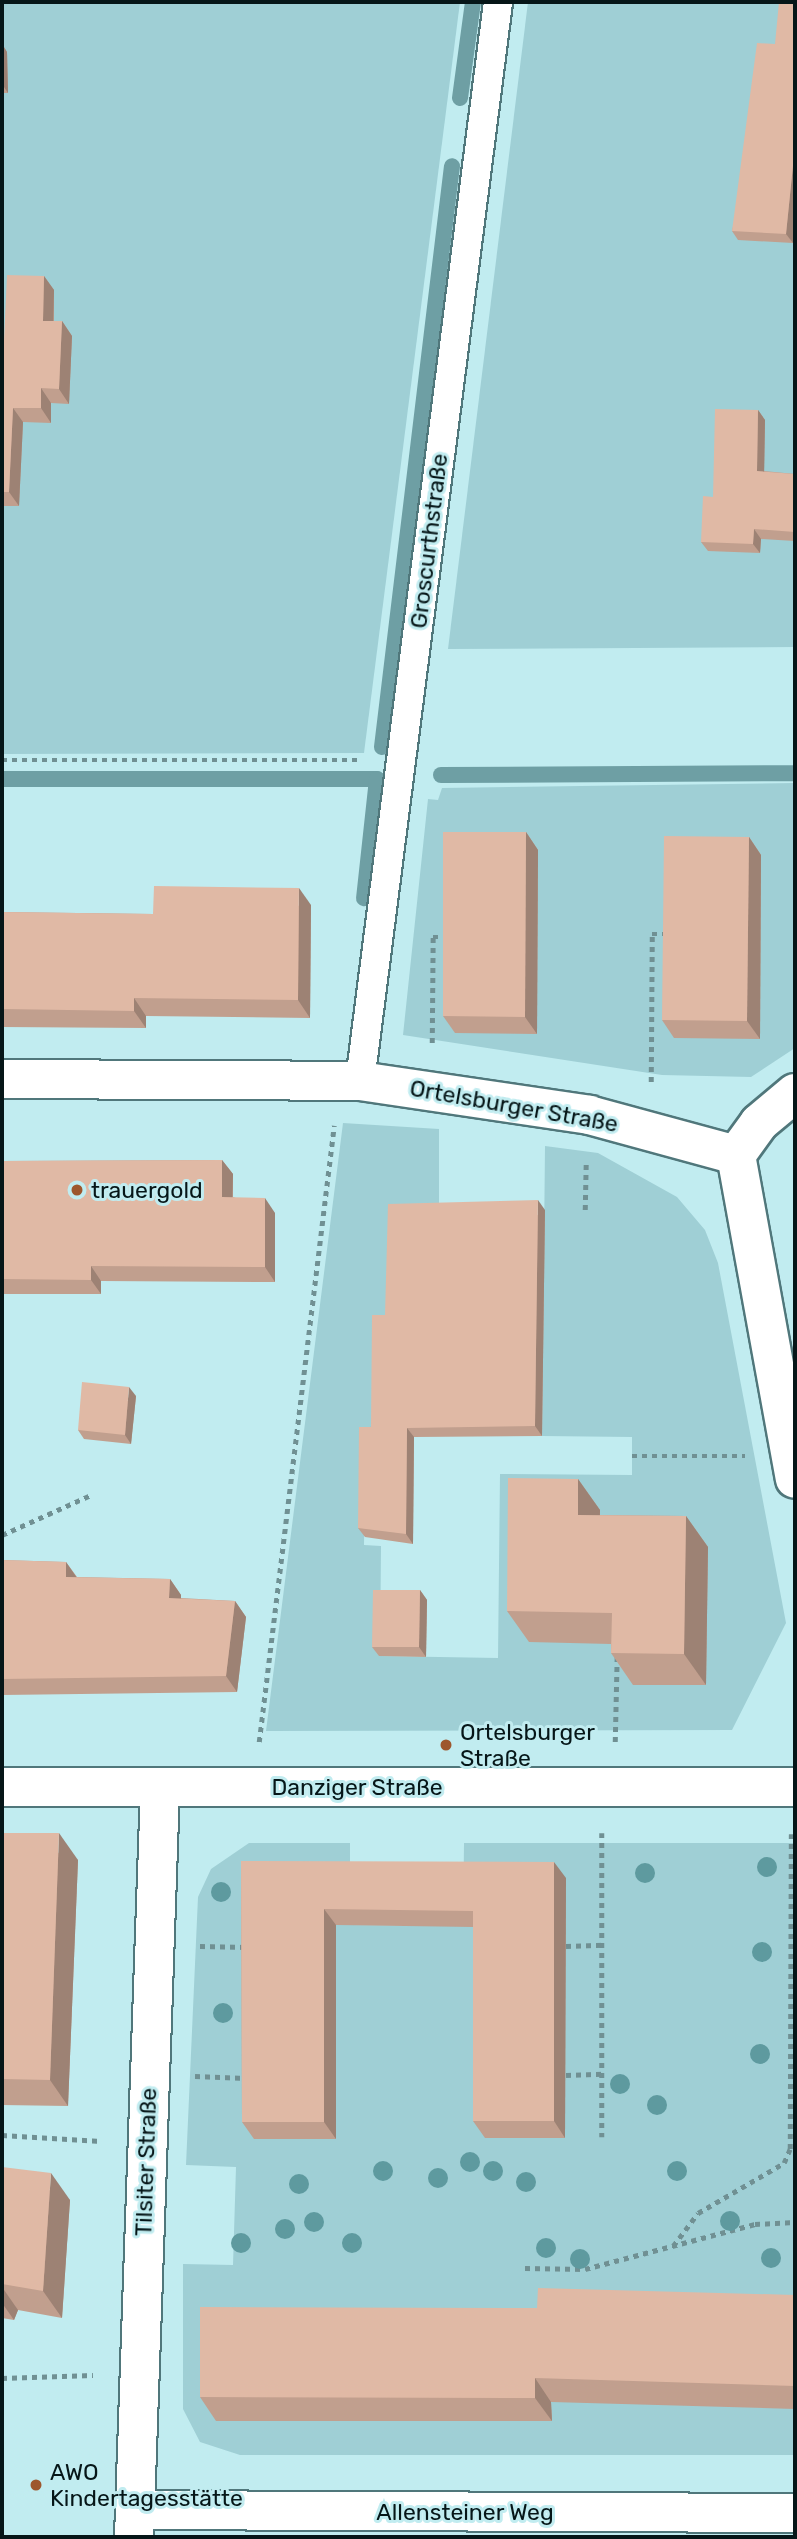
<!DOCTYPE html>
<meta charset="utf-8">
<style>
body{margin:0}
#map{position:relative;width:797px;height:2539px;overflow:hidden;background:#c1ecf0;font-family:Rubik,sans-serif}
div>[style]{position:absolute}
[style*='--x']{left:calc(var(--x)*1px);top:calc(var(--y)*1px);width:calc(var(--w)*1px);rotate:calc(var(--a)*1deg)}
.green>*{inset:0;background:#9fcfd5}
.stream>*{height:16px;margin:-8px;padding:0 8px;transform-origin:8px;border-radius:8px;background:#6e9fa4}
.path>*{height:4.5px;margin-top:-2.25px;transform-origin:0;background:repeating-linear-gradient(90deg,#709093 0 5px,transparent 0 10px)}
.roads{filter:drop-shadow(2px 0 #50777b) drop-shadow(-2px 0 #50777b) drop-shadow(0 2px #50777b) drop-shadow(0 -2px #50777b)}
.service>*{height:28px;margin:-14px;padding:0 14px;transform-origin:14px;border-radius:14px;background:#fff}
.minor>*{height:38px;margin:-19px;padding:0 19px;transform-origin:19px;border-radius:19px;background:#fff}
.tertiary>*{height:38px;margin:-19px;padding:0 19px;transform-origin:19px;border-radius:19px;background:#fff}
.trees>*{width:20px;height:20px;margin:-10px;border-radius:50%;background:#5e9a9f}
.wall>*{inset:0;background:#c19f8e}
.shaded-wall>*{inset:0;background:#9d8274}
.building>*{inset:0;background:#e0b9a5}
.dots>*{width:19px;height:19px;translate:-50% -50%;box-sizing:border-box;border:4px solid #c1ecf0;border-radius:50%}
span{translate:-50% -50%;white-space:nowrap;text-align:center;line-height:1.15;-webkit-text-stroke:6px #c1ecf0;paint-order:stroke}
.street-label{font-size:23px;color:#061618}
.poi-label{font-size:23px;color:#061618}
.left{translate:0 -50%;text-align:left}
.frame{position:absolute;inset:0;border:4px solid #061618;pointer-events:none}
</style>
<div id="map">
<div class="green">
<div style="clip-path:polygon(2px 2px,460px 2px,364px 753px,2px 754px)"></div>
<div style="clip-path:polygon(528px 2px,795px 2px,795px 647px,448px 649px)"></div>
<div style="clip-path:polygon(795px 783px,795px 1048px,751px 1077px,662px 1075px,403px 1035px,428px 799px,438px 800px,442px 788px)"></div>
<div style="clip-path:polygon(343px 1123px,439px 1129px,439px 1214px,378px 1436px,366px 1437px,364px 1545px,381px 1546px,380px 1656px,498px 1658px,500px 1474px,632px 1475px,632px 1437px,542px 1436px,545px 1146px,598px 1153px,677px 1197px,705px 1230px,718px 1263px,786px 1623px,732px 1730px,266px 1731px)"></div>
<div style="clip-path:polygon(249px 1843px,350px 1843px,350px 1925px,463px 1926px,464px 1843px,795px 1843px,795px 2455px,240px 2455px,200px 2442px,183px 2409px,183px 2264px,233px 2265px,236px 2167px,186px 2165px,198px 1897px,211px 1869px)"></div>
</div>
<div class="stream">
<div style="--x:460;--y:98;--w:97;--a:-82.3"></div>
<div style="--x:382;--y:747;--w:585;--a:-83.13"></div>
<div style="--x:441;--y:775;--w:354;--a:-0.3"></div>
<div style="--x:2;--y:779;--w:375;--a:0"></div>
<div style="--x:377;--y:779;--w:120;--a:96.2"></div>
</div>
<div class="path">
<div style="--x:2;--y:760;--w:357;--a:0"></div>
<div style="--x:432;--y:1043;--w:106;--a:-89.5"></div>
<div style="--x:433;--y:937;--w:15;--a:0"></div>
<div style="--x:651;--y:1082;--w:148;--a:-89.6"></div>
<div style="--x:652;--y:934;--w:15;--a:0"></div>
<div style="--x:585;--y:1210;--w:49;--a:-88.8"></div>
<div style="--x:632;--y:1456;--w:113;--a:0"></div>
<div style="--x:2;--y:1535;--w:98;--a:-24.2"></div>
<div style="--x:259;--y:1742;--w:621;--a:-83.06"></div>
<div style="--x:615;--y:1742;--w:86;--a:-88.7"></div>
<div style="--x:602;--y:1833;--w:304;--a:90"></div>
<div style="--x:200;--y:1946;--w:47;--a:1.2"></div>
<div style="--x:566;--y:1946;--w:38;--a:-2"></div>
<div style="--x:566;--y:2075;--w:37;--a:-2"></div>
<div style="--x:195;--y:2076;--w:51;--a:2.2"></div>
<div style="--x:2;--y:2135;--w:99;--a:3.5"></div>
<div style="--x:673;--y:2246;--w:41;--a:-52.9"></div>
<div style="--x:698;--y:2213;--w:99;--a:-30.2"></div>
<div style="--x:784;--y:2163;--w:15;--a:-67"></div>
<div style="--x:790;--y:2149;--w:315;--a:-89.8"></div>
<div style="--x:525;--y:2268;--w:60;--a:1"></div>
<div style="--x:585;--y:2269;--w:176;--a:-14.8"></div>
<div style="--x:755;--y:2224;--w:40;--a:-2.9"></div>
<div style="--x:2;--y:2378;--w:91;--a:-1.9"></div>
</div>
<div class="roads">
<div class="service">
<div style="--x:360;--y:1081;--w:1088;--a:-82.71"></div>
</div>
<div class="minor">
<div style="--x:2;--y:1079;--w:358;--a:0.3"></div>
<div style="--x:360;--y:1081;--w:232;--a:8.4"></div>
<div style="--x:589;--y:1115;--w:152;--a:15.2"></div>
<div style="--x:736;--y:1155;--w:329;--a:79.7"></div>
<div style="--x:736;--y:1155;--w:39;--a:-54"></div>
<div style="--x:759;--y:1123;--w:47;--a:-39.8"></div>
<div style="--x:135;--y:2510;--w:660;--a:0.26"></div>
<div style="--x:134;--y:2537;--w:750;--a:-88.01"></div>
</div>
<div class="tertiary">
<div style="--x:2;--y:1787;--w:793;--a:0"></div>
</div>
</div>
<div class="trees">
<div style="left:767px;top:1867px"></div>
<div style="left:645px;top:1873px"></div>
<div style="left:221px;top:1892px"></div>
<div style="left:762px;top:1952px"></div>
<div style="left:223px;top:2013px"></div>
<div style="left:760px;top:2054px"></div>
<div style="left:620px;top:2084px"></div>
<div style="left:657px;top:2105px"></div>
<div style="left:470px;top:2162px"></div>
<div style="left:383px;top:2171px"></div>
<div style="left:493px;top:2171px"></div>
<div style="left:677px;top:2171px"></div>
<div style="left:438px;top:2178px"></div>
<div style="left:526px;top:2182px"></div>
<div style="left:299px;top:2184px"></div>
<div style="left:730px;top:2221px"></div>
<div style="left:314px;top:2222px"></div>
<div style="left:285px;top:2229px"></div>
<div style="left:241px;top:2243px"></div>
<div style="left:352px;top:2243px"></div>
<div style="left:546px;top:2248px"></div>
<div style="left:771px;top:2258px"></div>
<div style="left:580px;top:2259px"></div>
</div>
<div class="wall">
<div style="clip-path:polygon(795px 2px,795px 219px,793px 243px,738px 240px,732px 231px,775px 44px)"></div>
<div style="clip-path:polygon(2px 44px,7px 52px,8px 93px,2px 93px)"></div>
<div style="clip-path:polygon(44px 276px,54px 290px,54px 321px,62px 321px,72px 336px,69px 404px,51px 403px,51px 423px,23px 422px,19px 506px,2px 506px,2px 362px,3px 362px)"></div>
<div style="clip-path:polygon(758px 410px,765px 420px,764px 471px,795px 474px,795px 541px,761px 539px,760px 553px,708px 551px,701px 542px,713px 497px)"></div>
<div style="clip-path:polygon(526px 832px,538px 850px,537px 1034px,455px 1033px,443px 1016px)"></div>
<div style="clip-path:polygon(749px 837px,761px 855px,760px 1039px,674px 1038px,662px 1020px)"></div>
<div style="clip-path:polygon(311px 905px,310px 1018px,146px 1016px,146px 1028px,2px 1027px,2px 912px,153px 914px)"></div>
<div style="clip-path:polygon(222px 1160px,233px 1174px,233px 1197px,275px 1213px,275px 1282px,101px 1281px,101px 1294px,2px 1294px,2px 1161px)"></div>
<div style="clip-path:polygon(545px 1210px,542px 1436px,414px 1437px,413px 1544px,365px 1537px,358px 1528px,385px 1315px)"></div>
<div style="clip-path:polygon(136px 1396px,131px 1444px,84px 1439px,78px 1430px)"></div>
<div style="clip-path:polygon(578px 1479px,600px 1510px,600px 1515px,686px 1516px,708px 1547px,706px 1685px,633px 1685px,611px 1653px,611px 1644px,529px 1642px,507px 1611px)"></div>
<div style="clip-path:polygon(2px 1560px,66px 1562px,77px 1577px,170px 1579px,181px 1595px,181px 1598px,235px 1601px,246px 1617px,237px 1692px,2px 1695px)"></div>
<div style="clip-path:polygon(420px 1590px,427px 1600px,426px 1657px,379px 1656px,372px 1647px)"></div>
<div style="clip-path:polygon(2px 1833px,78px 1860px,68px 2106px,2px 2105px)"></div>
<div style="clip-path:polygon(241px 1861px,566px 1878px,565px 2138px,485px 2138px,473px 2121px,473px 1927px,336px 1925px,336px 2139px,254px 2139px,242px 2122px)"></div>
<div style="clip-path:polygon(2px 2167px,70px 2200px,62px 2318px,18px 2310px,14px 2320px,2px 2318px)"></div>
<div style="clip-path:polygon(795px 2295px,795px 2409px,551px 2402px,552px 2421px,216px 2421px,200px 2397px,537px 2308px)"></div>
</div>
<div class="shaded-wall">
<div style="clip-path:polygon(2px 44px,7px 52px,8px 93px,2px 84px)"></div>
<div style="clip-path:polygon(795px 146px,795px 219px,793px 243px,786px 234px)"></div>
<div style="clip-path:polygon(44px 276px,54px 290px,53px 335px,43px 321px)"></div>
<div style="clip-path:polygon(62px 321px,72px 336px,69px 404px,59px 389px)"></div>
<div style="clip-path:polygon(41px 388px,51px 403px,51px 423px,41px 408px)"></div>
<div style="clip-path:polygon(13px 408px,23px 422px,19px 506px,9px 492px)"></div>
<div style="clip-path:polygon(758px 410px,765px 420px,764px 481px,757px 471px)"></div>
<div style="clip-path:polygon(754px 529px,761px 539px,760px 553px,753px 544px)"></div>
<div style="clip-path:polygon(526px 832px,538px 850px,537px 1034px,525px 1017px)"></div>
<div style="clip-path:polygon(749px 837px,761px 855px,760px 1039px,747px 1021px)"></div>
<div style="clip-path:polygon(299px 888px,311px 905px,310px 1018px,298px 1000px)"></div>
<div style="clip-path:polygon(134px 998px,146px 1016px,146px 1028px,134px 1011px)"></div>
<div style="clip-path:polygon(222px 1160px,233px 1174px,232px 1212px,222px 1197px)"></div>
<div style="clip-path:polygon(265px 1198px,275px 1213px,275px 1282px,265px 1267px)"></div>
<div style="clip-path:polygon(538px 1200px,545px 1210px,542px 1436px,535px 1426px)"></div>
<div style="clip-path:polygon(91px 1266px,101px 1281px,101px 1294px,91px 1280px)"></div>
<div style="clip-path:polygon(129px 1387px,136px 1396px,131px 1444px,125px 1435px)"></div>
<div style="clip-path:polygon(407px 1428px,414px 1437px,413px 1544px,406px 1534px)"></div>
<div style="clip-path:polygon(578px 1479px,600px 1510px,599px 1547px,578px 1515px)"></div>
<div style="clip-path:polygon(686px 1516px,708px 1547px,706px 1685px,684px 1654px)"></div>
<div style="clip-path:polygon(66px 1562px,77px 1578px,66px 1577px)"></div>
<div style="clip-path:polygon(170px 1579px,181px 1595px,181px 1614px,169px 1598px)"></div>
<div style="clip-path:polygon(420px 1590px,427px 1600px,426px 1657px,419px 1647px)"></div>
<div style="clip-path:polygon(235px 1601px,246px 1617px,237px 1692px,226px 1676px)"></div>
<div style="clip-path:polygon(59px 1833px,78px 1860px,68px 2106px,50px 2080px)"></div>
<div style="clip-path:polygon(554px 1862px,566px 1878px,565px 2138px,554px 2121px)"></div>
<div style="clip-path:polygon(324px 1909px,336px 1925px,336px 2139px,324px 2122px)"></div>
<div style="clip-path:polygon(51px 2173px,70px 2200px,62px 2318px,43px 2291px)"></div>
<div style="clip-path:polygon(2px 2287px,18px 2310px,14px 2320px,2px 2303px)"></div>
<div style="clip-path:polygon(535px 2378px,551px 2402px,552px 2421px,535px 2398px)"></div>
</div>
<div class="building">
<div style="clip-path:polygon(779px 2px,795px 2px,795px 146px,786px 234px,732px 231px,757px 43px,775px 44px)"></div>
<div style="clip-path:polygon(7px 275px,44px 276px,43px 321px,62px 321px,59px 389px,41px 388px,41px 408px,13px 408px,9px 492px,2px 492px,2px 362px,3px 362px)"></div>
<div style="clip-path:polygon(715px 409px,758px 410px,757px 471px,795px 474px,795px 532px,754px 529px,753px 544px,701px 542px,703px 496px,713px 497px)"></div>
<div style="clip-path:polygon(443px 832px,526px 832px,525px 1017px,443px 1016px)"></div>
<div style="clip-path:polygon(664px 836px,749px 837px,747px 1021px,662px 1020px)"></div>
<div style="clip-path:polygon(154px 886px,299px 888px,298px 1000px,134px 998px,134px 1011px,2px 1009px,2px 912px,153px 914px)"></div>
<div style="clip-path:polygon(222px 1160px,222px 1197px,265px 1198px,265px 1267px,91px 1266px,91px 1280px,2px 1279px,2px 1161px)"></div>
<div style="clip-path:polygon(538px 1200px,535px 1426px,407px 1428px,406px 1534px,358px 1528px,359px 1427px,371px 1427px,372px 1315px,385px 1315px,388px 1204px)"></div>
<div style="clip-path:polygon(82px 1382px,129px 1387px,125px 1435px,78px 1430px)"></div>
<div style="clip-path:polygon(508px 1478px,578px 1479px,578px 1515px,686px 1516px,684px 1654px,611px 1653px,612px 1613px,507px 1611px)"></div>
<div style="clip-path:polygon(2px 1560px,66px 1562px,66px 1577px,170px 1579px,169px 1598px,235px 1601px,226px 1676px,2px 1679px)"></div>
<div style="clip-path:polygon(373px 1590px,420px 1590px,419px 1647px,372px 1647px)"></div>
<div style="clip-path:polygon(2px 1833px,59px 1833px,50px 2080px,2px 2079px)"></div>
<div style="clip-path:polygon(241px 1861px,554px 1862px,554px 2121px,473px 2121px,473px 1911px,324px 1909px,324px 2122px,242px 2122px)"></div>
<div style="clip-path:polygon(2px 2167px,51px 2173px,43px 2291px,2px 2284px)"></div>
<div style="clip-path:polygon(538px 2288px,795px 2295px,795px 2386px,535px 2378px,535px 2398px,200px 2397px,200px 2307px,537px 2308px)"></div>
</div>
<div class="dots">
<div style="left:77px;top:1190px;background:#9d572d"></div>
<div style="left:446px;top:1745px;background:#9d572d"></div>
<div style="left:36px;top:2485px;background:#9d572d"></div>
</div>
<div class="street-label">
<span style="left:429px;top:541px;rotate:-83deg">Groscurthstraße</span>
<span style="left:514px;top:1106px;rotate:10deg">Ortelsburger Straße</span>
<span style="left:357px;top:1787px">Danziger Straße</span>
<span style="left:146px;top:2162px;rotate:-88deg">Tilsiter Straße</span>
<span style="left:465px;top:2512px">Allensteiner Weg</span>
</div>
<div class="poi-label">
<span class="left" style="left:91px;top:1190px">trauergold</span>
<span class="left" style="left:460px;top:1745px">Ortelsburger<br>Straße</span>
<span class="left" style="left:50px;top:2485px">AWO<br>Kindertagesstätte</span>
</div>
<div class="frame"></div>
</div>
